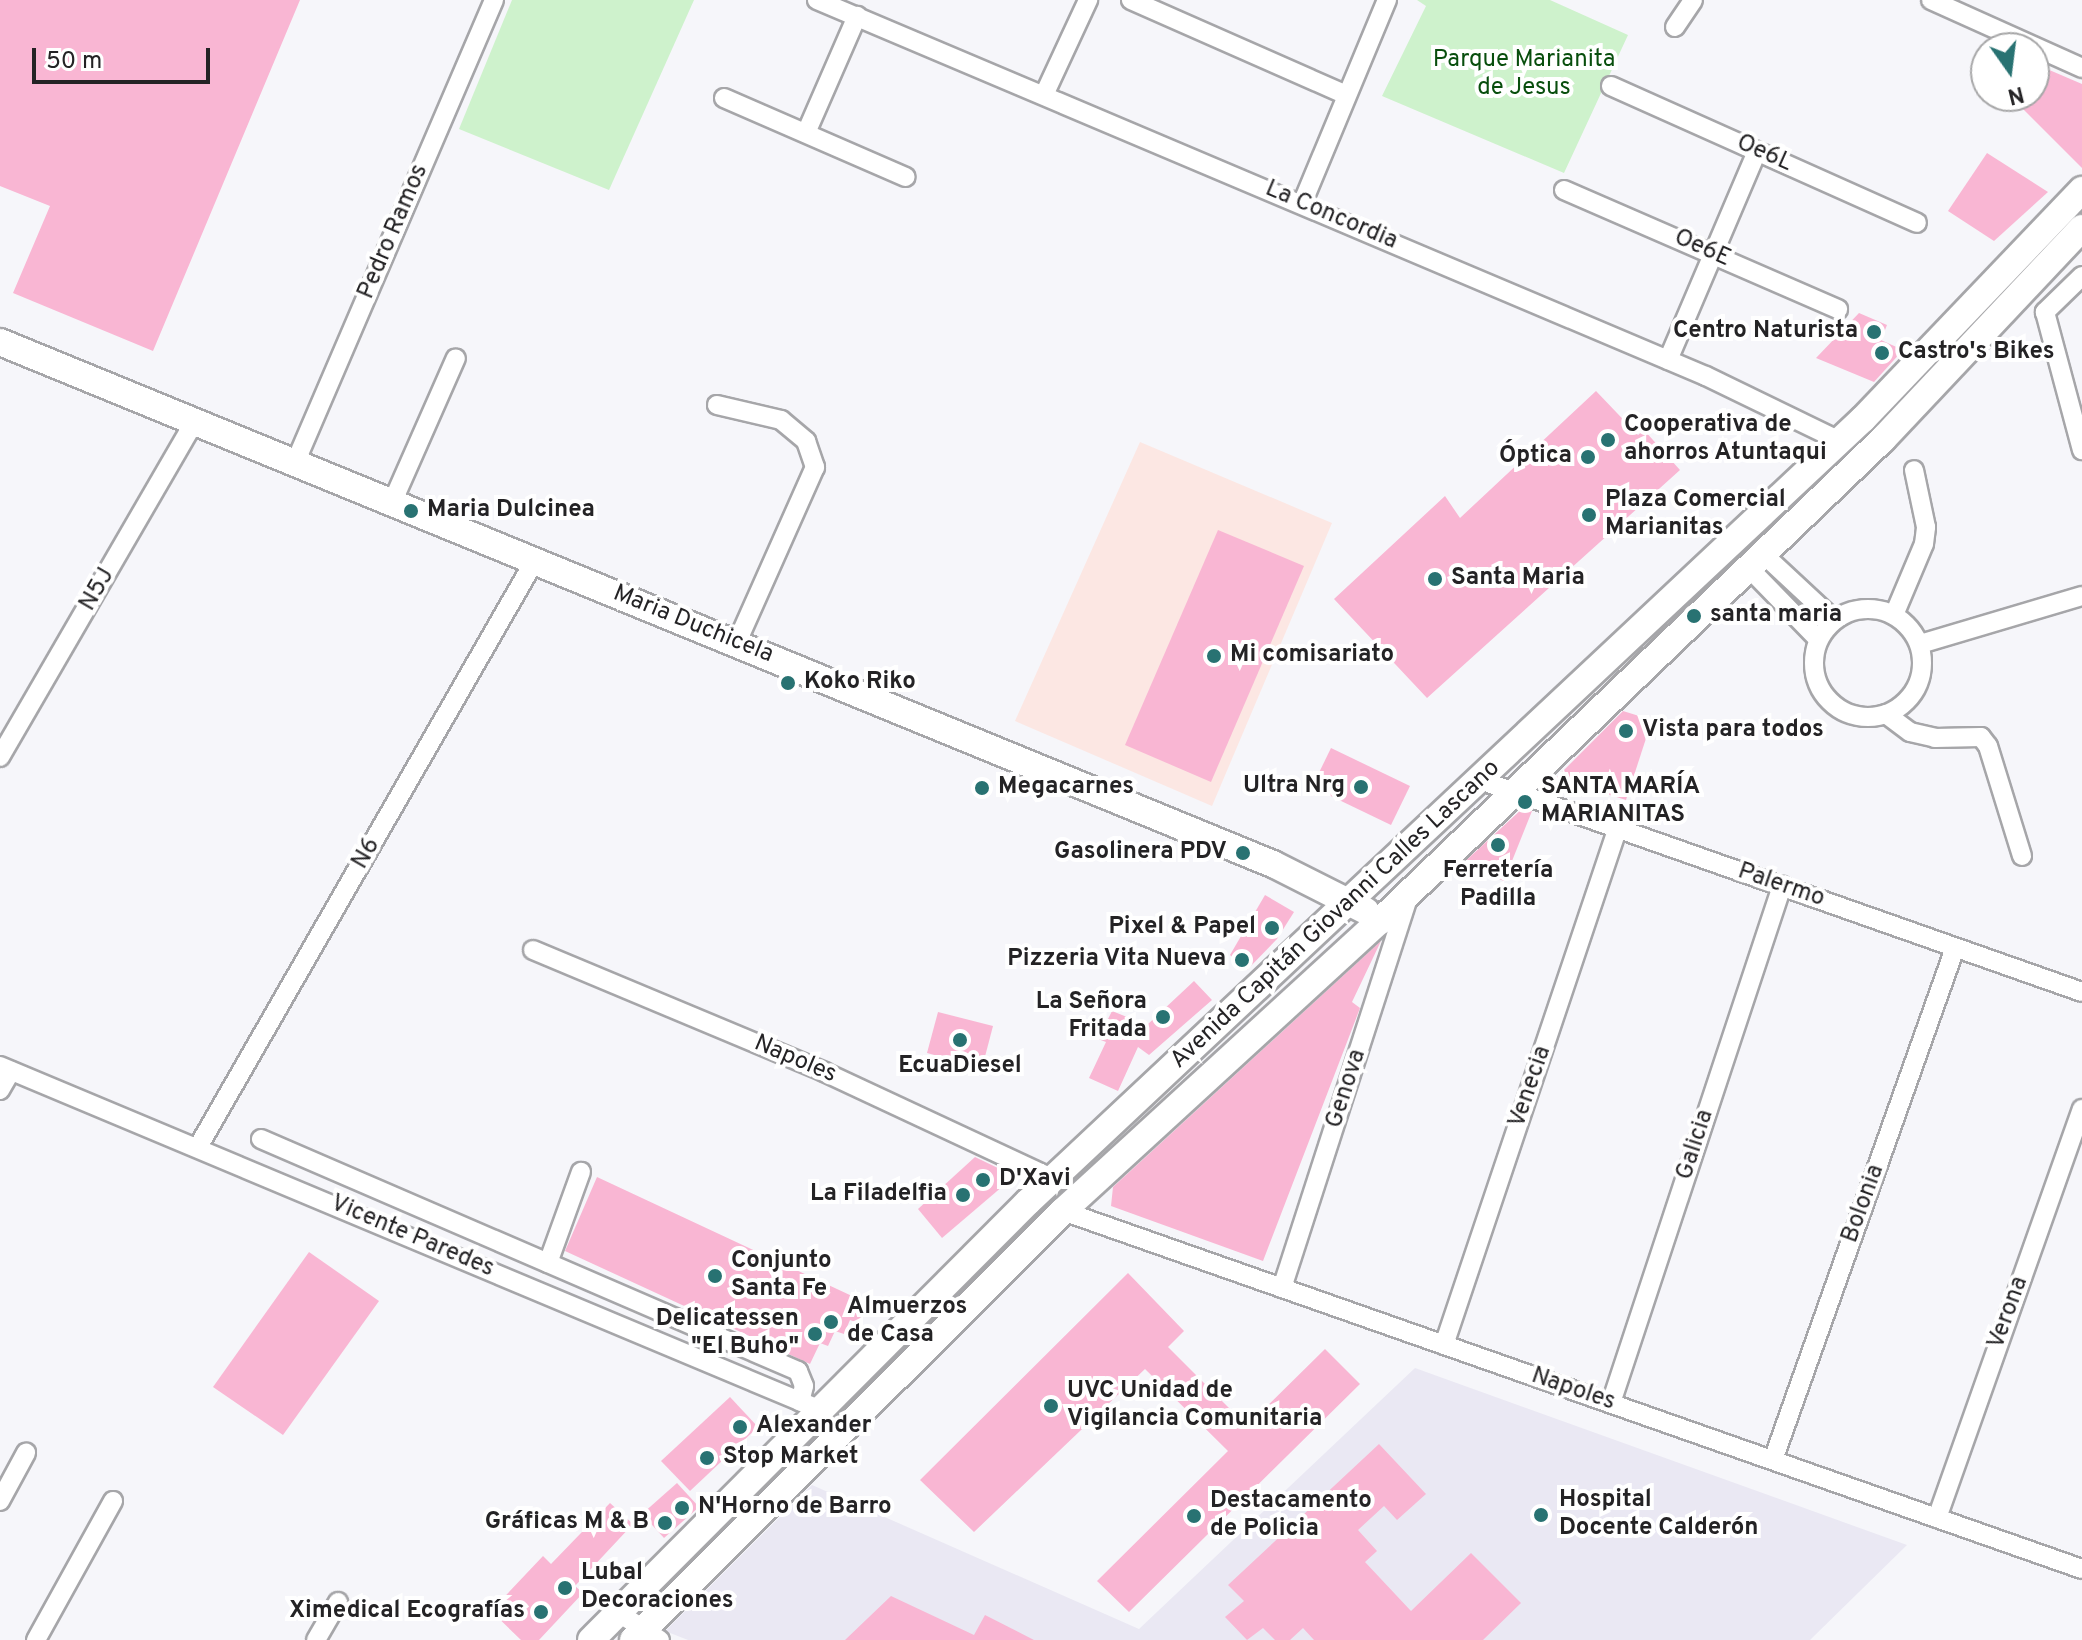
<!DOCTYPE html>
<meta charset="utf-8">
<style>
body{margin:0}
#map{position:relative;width:2082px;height:1640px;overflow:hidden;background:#f6f6fa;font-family:Overpass,sans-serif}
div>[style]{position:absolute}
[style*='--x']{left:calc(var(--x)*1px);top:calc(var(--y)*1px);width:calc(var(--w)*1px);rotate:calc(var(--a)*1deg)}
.industrial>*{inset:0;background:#fce7e3}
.built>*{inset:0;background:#eae8f3}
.green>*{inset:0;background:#cef2cc}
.building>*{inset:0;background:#f9b6d3}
.roads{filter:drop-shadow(2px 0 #a6a6a9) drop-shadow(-2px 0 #a6a6a9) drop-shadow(0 2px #a6a6a9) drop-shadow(0 -2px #a6a6a9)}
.minor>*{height:18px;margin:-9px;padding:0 9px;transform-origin:9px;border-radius:9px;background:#fff}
.minor>.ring{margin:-9px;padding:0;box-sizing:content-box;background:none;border:18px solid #fff;border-radius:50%}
.secondary>*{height:26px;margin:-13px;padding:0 13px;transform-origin:13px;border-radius:13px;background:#fff}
.dots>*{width:22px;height:22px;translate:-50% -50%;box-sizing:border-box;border:4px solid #fff;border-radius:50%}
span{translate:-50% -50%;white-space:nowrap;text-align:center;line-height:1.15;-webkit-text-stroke:8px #fff;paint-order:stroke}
.park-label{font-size:24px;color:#084e0d}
.street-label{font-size:24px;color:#242325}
.poi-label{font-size:24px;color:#242325;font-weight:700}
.right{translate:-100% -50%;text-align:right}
.left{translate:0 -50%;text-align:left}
.north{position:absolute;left:1970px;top:32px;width:80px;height:80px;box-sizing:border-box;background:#fff;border:2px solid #a7a7a8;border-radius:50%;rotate:166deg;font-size:22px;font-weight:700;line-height:32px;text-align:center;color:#242325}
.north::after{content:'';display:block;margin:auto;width:28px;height:36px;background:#287272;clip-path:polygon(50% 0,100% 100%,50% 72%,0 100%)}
.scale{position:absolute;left:32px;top:48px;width:178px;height:36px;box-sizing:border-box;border:4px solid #242325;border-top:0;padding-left:10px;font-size:24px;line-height:28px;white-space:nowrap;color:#242325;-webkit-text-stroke:6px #fff;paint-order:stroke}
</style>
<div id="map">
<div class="industrial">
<div style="clip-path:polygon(1140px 442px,1332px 523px,1212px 806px,1015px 721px)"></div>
</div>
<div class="built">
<div style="clip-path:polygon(1415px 1368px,1907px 1545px,1810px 1640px,688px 1640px,665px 1631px,812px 1485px,1139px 1629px)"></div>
</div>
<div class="green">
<div style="clip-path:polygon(512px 0,694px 0,609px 190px,459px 129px)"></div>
<div style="clip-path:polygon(1417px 0,1550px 0,1628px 35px,1564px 173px,1382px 96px,1426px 6px)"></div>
</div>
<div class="building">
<div style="clip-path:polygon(0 0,300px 0,153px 351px,13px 293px,50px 206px,0 186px)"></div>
<div style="clip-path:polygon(2047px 69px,2082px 84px,2082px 168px,2010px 96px,2034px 96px,2034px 82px)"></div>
<div style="clip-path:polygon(1987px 153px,2048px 192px,1994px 241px,1948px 211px)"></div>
<div style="clip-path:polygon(1859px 313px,1887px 325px,1881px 340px,1903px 350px,1874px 382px,1816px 358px)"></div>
<div style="clip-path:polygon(1596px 391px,1638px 435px,1644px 430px,1680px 470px,1427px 698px,1334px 599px,1445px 496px,1460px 518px)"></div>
<div style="clip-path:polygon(1218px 530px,1304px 566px,1211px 782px,1125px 745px)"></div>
<div style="clip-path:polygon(1623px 711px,1652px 720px,1626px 800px,1556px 778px)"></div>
<div style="clip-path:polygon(1331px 748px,1410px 786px,1391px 825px,1312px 787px)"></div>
<div style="clip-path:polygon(1523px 808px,1532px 811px,1504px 881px,1461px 865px)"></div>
<div style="clip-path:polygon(1265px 895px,1294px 912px,1277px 939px,1247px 970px,1230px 955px)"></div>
<div style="clip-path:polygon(1381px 941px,1352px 1002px,1360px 1008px,1357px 1016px,1263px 1261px,1111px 1206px,1113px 1187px)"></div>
<div style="clip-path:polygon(1194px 981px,1212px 1000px,1149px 1055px,1138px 1047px,1118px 1091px,1089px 1078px,1106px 1042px,1098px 1039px,1112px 1011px,1147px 1025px)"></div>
<div style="clip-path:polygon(938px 1012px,993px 1026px,982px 1068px,927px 1053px)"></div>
<div style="clip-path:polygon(975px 1157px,1002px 1170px,1003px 1186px,942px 1238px,918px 1209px)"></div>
<div style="clip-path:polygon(597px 1177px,867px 1303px,858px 1323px,850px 1320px,844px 1334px,835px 1331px,828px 1346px,820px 1343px,810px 1364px,565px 1251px)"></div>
<div style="clip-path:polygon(309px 1252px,379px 1301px,283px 1435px,213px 1387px)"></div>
<div style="clip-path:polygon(1128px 1273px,1184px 1331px,1168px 1347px,1247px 1426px,1325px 1349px,1360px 1384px,1129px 1612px,1097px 1581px,1228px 1451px,1145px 1369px,974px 1532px,920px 1480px)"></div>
<div style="clip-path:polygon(730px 1397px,758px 1427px,690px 1491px,661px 1461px)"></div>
<div style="clip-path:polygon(1379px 1444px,1426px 1494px,1397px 1520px,1384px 1506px,1358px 1530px,1377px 1551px,1365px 1562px,1411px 1611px,1471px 1553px,1521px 1603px,1483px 1640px,1314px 1640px,1303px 1628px,1290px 1640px,1275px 1640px,1263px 1628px,1247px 1640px,1225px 1617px,1244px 1601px,1228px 1585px)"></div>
<div style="clip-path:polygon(677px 1483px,699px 1507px,664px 1538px,642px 1514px)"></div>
<div style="clip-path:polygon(610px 1503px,633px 1524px,575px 1586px,583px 1593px,539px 1640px,521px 1640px,491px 1611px,543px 1556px,551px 1564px)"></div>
<div style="clip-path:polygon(891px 1596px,974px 1635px,985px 1615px,1034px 1640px,845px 1640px)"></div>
</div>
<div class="roads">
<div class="minor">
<div style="--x:817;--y:0;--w:965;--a:22.93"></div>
<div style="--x:1706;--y:376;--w:149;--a:25.9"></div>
<div style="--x:1131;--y:0;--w:233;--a:23.8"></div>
<div style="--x:1931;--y:0;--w:166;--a:24.2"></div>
<div style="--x:1675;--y:27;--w:32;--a:-56"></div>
<div style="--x:1611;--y:86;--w:335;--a:24.1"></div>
<div style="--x:1044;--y:95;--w:105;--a:-65.1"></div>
<div style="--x:724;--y:98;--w:198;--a:23.5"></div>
<div style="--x:806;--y:133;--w:128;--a:-66.4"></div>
<div style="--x:1564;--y:190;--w:299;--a:23.5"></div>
<div style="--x:1302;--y:204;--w:221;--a:-67.4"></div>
<div style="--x:2082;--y:276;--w:52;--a:135.8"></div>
<div style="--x:2045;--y:312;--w:143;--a:75"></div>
<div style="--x:1668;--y:360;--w:227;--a:-66.9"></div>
<div style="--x:717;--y:405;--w:66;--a:13.2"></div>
<div style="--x:781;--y:420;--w:33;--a:40"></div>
<div style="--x:806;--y:441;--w:28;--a:71"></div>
<div style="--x:815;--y:467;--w:192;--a:114"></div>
<div style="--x:295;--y:463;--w:504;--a:-66.74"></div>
<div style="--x:392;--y:503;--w:158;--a:-66.2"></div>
<div style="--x:1761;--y:552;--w:100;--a:43"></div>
<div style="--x:1747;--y:566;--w:102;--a:45.8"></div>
<div class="ring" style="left:1814px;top:609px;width:90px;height:90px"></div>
<div style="--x:1894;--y:615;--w:77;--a:-67.1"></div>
<div style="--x:1924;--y:544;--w:17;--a:-83"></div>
<div style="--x:1926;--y:527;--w:58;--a:-101.9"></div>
<div style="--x:1920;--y:644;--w:169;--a:-16.5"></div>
<div style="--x:1886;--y:714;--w:30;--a:37"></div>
<div style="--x:1910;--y:732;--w:26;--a:13"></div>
<div style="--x:1935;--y:738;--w:46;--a:-1.2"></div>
<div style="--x:1981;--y:737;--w:11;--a:52"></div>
<div style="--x:1988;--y:746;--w:115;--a:72.8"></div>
<div style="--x:0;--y:757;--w:387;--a:-59.9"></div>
<div style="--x:1480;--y:780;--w:638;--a:19.4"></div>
<div style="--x:533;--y:950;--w:316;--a:22.7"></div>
<div style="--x:824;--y:1072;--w:253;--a:25"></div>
<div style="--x:0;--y:1066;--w:892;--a:22.74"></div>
<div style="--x:0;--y:1090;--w:22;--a:-60"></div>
<div style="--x:261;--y:1139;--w:585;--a:23.37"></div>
<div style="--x:798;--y:1371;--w:16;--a:68"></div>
<div style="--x:804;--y:1386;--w:16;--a:104"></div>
<div style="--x:198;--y:1147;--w:677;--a:-60.14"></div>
<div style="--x:1063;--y:1211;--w:1080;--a:19.36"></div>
<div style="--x:548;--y:1263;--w:97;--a:-70.1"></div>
<div style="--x:1282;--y:1288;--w:413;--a:-72.1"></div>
<div style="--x:1444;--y:1345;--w:543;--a:-71.43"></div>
<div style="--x:1611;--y:1403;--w:545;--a:-71.7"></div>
<div style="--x:1773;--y:1460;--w:543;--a:-70.43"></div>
<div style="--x:0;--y:1501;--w:55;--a:-61.6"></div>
<div style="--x:1937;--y:1518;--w:434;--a:-70.5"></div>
<div style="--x:619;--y:1613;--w:49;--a:33.4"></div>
<div style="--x:36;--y:1640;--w:159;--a:-61"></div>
<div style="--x:316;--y:1640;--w:44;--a:-59.9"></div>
</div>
<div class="secondary">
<div style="--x:0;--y:342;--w:1376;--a:22.3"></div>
<div style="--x:1273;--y:864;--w:104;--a:26.8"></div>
<div style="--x:591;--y:1640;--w:619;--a:-45.07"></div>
<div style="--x:1028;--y:1202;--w:1145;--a:-43.16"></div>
<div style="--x:1863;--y:419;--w:317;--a:-46.3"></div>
<div style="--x:633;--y:1640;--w:607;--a:-44.93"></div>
<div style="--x:1063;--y:1211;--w:430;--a:-42.5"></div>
<div style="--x:1380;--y:921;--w:697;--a:-43.78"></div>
<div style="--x:1883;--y:439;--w:290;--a:-46.7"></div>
</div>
</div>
<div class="dots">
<div style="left:1874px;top:332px;background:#287272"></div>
<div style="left:1882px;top:353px;background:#287272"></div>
<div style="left:1608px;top:440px;background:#287272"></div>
<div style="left:1588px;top:457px;background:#287272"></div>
<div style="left:411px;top:511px;background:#287272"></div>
<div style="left:1589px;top:515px;background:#287272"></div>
<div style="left:1435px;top:579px;background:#287272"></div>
<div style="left:1694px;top:616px;background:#287272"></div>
<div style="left:1214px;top:656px;background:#287272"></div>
<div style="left:788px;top:683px;background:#287272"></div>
<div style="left:1626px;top:731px;background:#287272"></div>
<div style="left:1361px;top:787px;background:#287272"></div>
<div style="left:982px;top:788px;background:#287272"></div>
<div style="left:1525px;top:802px;background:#287272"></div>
<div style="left:1498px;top:845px;background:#287272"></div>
<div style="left:1243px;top:853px;background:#287272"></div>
<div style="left:1272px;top:928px;background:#287272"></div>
<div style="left:1242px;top:960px;background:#287272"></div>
<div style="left:1163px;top:1017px;background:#287272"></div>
<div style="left:960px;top:1040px;background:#287272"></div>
<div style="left:983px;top:1180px;background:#287272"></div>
<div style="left:963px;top:1195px;background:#287272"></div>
<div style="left:715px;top:1276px;background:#287272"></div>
<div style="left:831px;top:1322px;background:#287272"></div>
<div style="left:815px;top:1334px;background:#287272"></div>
<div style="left:1051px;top:1406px;background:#287272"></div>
<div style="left:740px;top:1427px;background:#287272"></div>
<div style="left:707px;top:1458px;background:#287272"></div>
<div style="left:682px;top:1508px;background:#287272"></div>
<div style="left:1541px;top:1515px;background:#287272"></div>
<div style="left:1194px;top:1516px;background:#287272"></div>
<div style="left:665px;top:1523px;background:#287272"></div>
<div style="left:565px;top:1588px;background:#287272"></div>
<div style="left:541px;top:1612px;background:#287272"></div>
</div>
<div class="park-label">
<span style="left:1524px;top:75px">Parque Marianita<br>de Jesus</span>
</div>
<div class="street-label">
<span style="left:1764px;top:154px;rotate:24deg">Oe6L</span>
<span style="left:1331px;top:216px;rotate:23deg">La Concordia</span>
<span style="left:394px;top:232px;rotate:-67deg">Pedro Ramos</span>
<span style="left:1702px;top:249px;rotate:24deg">Oe6E</span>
<span style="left:98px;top:590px;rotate:-60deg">N5J</span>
<span style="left:693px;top:625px;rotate:22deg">Maria Duchicela</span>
<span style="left:367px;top:854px;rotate:-60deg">N6</span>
<span style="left:1781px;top:886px;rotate:19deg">Palermo</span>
<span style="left:1336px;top:915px;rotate:-43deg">Avenida Capitán Giovanni Calles Lascano</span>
<span style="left:795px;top:1060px;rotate:23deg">Napoles</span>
<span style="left:1531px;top:1087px;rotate:-71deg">Venecia</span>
<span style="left:1347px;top:1089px;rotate:-72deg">Genova</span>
<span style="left:1696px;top:1145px;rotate:-72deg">Galicia</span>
<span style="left:1864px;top:1204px;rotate:-70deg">Bolonia</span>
<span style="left:412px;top:1237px;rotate:23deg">Vicente Paredes</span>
<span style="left:2009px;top:1313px;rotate:-70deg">Verona</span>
<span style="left:1573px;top:1390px;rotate:19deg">Napoles</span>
</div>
<div class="poi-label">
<span class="right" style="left:1858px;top:332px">Centro Naturista</span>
<span class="left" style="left:1898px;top:353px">Castro's Bikes</span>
<span class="left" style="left:1624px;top:440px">Cooperativa de<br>ahorros Atuntaqui</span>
<span class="right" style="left:1572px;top:457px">Óptica</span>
<span class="left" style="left:1605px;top:515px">Plaza Comercial<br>Marianitas</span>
<span class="left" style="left:427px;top:511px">Maria Dulcinea</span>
<span class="left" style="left:1451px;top:579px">Santa Maria</span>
<span class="left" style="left:1710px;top:616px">santa maria</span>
<span class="left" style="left:1230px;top:656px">Mi comisariato</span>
<span class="left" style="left:804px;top:683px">Koko Riko</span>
<span class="left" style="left:1642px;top:731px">Vista para todos</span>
<span class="right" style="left:1345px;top:787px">Ultra Nrg</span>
<span class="left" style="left:998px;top:788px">Megacarnes</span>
<span class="left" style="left:1541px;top:802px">SANTA MARÍA<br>MARIANITAS</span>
<span class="right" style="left:1227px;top:853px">Gasolinera PDV</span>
<span style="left:1498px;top:886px">Ferretería<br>Padilla</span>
<span class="right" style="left:1256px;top:928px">Pixel &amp; Papel</span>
<span class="right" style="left:1226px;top:960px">Pizzeria Vita Nueva</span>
<span class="right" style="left:1147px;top:1017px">La Señora<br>Fritada</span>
<span style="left:960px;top:1067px">EcuaDiesel</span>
<span class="left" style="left:999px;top:1180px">D'Xavi</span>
<span class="right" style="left:947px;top:1195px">La Filadelfia</span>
<span class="left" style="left:731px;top:1276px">Conjunto<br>Santa Fe</span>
<span class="left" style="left:847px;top:1322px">Almuerzos<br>de Casa</span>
<span class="right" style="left:799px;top:1334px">Delicatessen<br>"El Buho"</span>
<span class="left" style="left:1067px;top:1406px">UVC Unidad de<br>Vigilancia Comunitaria</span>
<span class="left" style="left:756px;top:1427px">Alexander</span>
<span class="left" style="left:723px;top:1458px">Stop Market</span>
<span class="left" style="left:1559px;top:1515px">Hospital<br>Docente Calderón</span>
<span class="left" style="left:1210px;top:1516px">Destacamento<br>de Policia</span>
<span class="left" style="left:698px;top:1508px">N'Horno de Barro</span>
<span class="right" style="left:649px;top:1523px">Gráficas M &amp; B</span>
<span class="left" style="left:581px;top:1588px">Lubal<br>Decoraciones</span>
<span class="right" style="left:525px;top:1612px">Ximedical Ecografías</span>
</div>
<div class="north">N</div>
<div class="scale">50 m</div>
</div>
